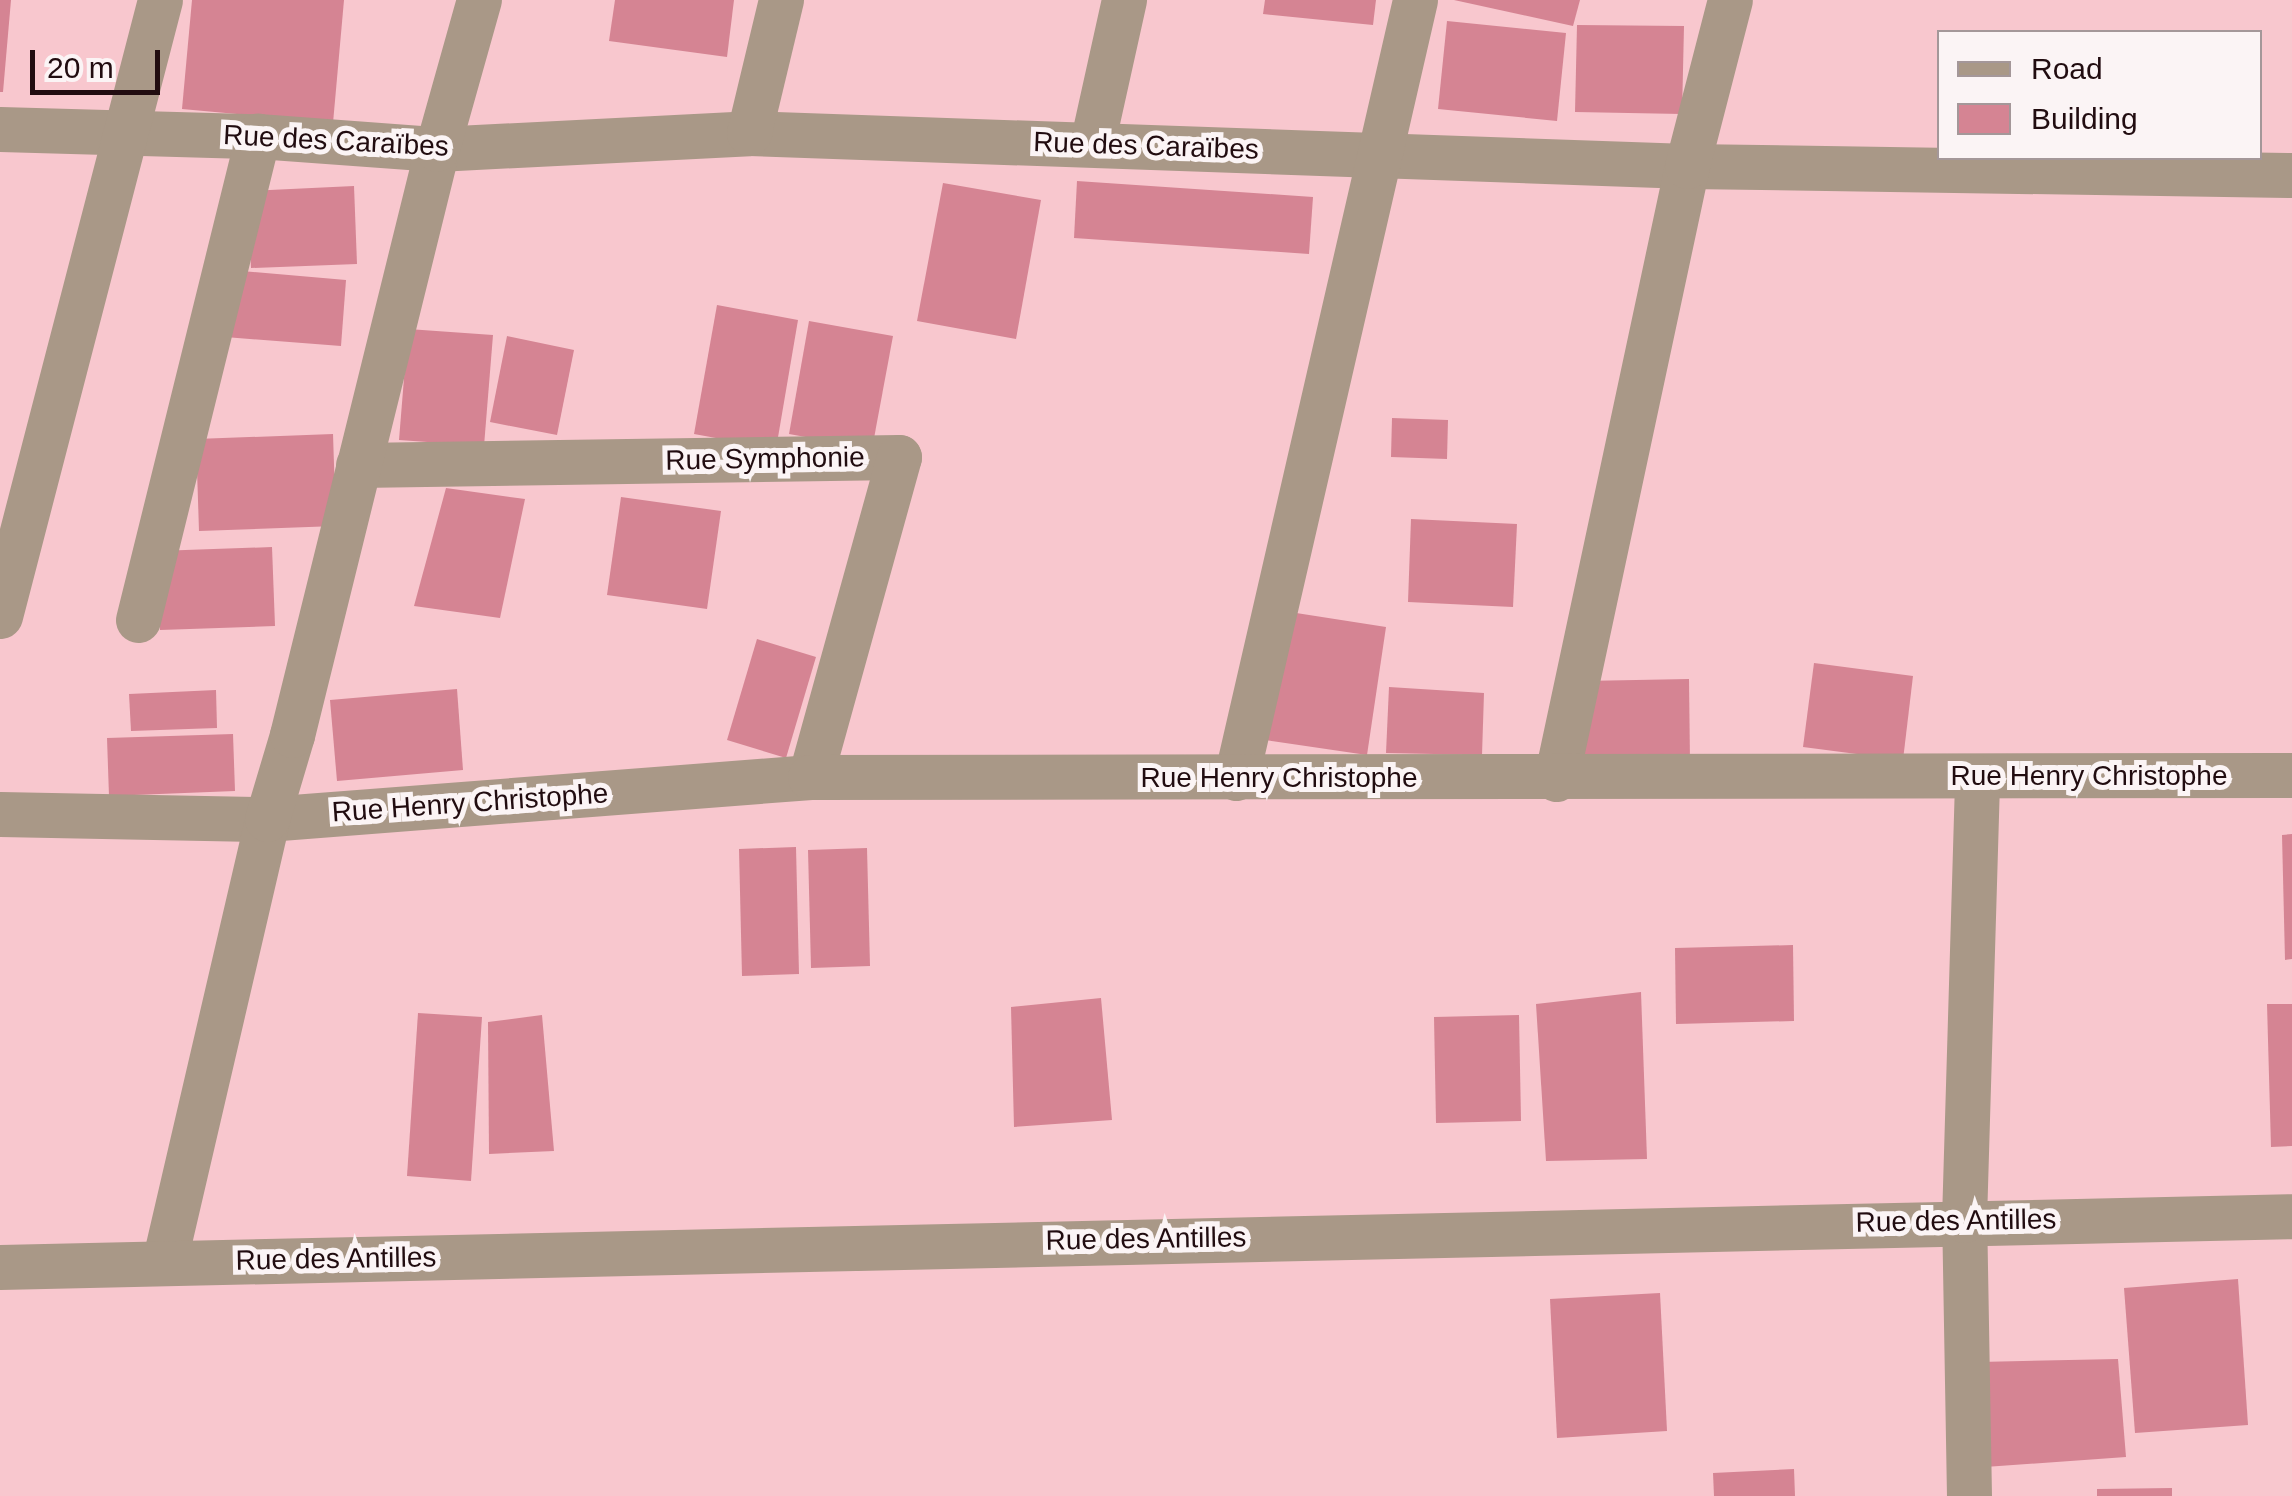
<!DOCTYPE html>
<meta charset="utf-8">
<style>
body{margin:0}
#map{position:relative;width:2292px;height:1496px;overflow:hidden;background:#f8c7ce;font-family:Helvetica,sans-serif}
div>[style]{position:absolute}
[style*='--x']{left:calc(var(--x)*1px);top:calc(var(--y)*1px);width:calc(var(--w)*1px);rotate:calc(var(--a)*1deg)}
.building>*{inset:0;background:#d58493}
.minor>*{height:45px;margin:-22.5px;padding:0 22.5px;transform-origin:22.5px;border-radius:22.5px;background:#a99887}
span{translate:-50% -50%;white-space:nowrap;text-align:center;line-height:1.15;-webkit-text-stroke:10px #fbf4f5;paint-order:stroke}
.street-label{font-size:28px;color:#210c10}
.legend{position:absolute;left:1937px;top:30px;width:325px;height:130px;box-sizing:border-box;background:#fbf4f5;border:2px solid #a49799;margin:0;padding:12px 18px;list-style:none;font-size:30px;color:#210c10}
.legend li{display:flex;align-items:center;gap:20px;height:50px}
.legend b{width:50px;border:2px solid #a49799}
.scale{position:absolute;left:30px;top:50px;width:130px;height:45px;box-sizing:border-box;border:5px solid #210c10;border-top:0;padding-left:12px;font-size:30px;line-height:35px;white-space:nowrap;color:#210c10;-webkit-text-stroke:8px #fbf4f5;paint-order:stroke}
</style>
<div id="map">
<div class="building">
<div style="clip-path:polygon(0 0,11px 0,3px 92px,0 92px)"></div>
<div style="clip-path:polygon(192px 0,344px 0,333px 123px,182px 109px)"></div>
<div style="clip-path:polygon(615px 0,734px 0,727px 57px,609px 41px)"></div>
<div style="clip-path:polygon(1265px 0,1376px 0,1373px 25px,1263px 14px)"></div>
<div style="clip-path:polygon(1454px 0,1580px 0,1573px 26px)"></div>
<div style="clip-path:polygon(1447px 21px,1566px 33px,1557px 121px,1438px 109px)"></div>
<div style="clip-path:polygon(1577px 25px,1684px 26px,1682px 114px,1575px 112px)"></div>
<div style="clip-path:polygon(1077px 181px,1313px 197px,1309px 254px,1074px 238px)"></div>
<div style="clip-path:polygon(943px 183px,1041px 200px,1016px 339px,917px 321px)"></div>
<div style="clip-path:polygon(354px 186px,357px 264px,251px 268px,248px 191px)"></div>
<div style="clip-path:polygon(230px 270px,346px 280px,341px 346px,225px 337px)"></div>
<div style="clip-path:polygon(717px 305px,798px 320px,776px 449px,694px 434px)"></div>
<div style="clip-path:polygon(809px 321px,893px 336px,872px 449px,789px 434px)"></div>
<div style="clip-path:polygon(408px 329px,493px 335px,484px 446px,399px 440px)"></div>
<div style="clip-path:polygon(507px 336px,574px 350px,557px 435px,490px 422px)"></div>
<div style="clip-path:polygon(1392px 418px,1448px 420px,1447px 459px,1391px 457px)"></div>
<div style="clip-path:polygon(333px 434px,336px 526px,199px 531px,196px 439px)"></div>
<div style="clip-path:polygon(446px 488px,525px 499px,500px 618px,414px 606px)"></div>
<div style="clip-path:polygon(621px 497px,721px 511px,707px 609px,607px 595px)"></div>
<div style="clip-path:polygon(1411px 519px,1517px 524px,1513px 607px,1408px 602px)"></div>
<div style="clip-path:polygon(272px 547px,275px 626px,160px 630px,157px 551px)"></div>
<div style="clip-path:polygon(1277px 610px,1386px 627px,1367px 755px,1258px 739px)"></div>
<div style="clip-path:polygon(757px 639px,816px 657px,786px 758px,727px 740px)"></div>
<div style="clip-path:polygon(1814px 663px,1913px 676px,1903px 760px,1803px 747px)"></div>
<div style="clip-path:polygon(1689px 679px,1690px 763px,1585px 765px,1583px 681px)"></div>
<div style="clip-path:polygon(1389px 687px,1484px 693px,1482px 755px,1386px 753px)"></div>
<div style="clip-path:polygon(457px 689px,463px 770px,337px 781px,330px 700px)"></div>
<div style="clip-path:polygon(216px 690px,217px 728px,131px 731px,129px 694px)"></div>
<div style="clip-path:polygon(233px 734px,235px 791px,109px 796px,107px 738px)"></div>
<div style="clip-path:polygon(2292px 834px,2292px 959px,2285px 960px,2282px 835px)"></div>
<div style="clip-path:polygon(796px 847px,799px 974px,742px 976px,739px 849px)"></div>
<div style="clip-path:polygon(867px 848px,870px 966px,811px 968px,808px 850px)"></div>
<div style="clip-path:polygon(1793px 945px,1794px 1021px,1676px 1024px,1675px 948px)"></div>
<div style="clip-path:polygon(1641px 992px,1647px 1159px,1546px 1161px,1536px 1004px)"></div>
<div style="clip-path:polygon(1101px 998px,1112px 1120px,1014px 1127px,1011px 1007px)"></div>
<div style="clip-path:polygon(2267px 1004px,2292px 1004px,2292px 1146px,2271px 1147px)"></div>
<div style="clip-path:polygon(418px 1013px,482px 1017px,471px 1181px,407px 1176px)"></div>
<div style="clip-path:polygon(542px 1015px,554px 1151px,489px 1154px,488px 1022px)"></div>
<div style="clip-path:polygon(1519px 1015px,1521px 1121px,1436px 1123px,1434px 1017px)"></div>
<div style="clip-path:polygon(2238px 1279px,2248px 1425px,2135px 1433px,2124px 1288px)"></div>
<div style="clip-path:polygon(1660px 1293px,1667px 1431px,1557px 1438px,1550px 1299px)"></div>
<div style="clip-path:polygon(2118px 1359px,2126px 1457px,1985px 1467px,1979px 1362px)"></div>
<div style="clip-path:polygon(1794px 1469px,1795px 1496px,1714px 1496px,1713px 1473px)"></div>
<div style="clip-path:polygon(2172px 1488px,2172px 1496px,2097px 1496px,2097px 1489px)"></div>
</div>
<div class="minor">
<div style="--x:0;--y:129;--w:258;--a:1.6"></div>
<div style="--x:258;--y:136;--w:179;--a:4.2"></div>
<div style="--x:437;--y:149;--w:312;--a:-2.9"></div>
<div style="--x:749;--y:133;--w:939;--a:2.01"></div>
<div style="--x:1687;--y:166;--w:605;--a:0.85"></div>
<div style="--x:749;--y:133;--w:137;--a:-76.5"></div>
<div style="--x:1092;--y:144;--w:148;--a:-77.5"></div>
<div style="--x:358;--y:465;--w:541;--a:-0.85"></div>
<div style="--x:899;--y:457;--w:332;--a:105.5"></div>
<div style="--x:0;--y:616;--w:636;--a:-75.44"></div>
<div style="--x:138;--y:620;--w:499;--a:-76.1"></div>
<div style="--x:1236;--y:778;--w:798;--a:-77.04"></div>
<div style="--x:1556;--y:779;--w:627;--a:-77.94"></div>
<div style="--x:1687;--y:166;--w:171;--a:-75.5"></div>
<div style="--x:0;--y:814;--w:267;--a:1.1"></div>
<div style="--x:267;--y:819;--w:545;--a:-4.42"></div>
<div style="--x:810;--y:777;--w:1482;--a:-0.08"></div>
<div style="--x:164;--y:1263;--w:456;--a:-76.9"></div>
<div style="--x:267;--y:819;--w:88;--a:-73.4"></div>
<div style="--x:292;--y:735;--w:604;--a:-76.1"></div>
<div style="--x:437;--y:149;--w:155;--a:-74.3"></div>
<div style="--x:0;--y:1267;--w:2293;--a:-1.27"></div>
<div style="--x:1969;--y:1496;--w:276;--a:-91"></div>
<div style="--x:1964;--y:1220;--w:443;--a:-88.3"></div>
</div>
<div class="street-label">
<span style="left:336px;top:141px;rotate:3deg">Rue des Caraïbes</span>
<span style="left:1146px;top:146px;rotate:2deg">Rue des Caraïbes</span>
<span style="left:765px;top:459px;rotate:-1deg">Rue Symphonie</span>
<span style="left:2089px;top:776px">Rue Henry Christophe</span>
<span style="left:1279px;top:778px">Rue Henry Christophe</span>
<span style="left:470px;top:803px;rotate:-4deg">Rue Henry Christophe</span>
<span style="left:1956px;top:1221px;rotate:-1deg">Rue des Antilles</span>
<span style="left:1146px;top:1239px;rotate:-1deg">Rue des Antilles</span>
<span style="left:336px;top:1259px;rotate:-1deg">Rue des Antilles</span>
</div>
<ul class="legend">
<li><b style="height:12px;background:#a99887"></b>Road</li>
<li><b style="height:28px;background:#d58493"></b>Building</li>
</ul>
<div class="scale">20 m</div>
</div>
